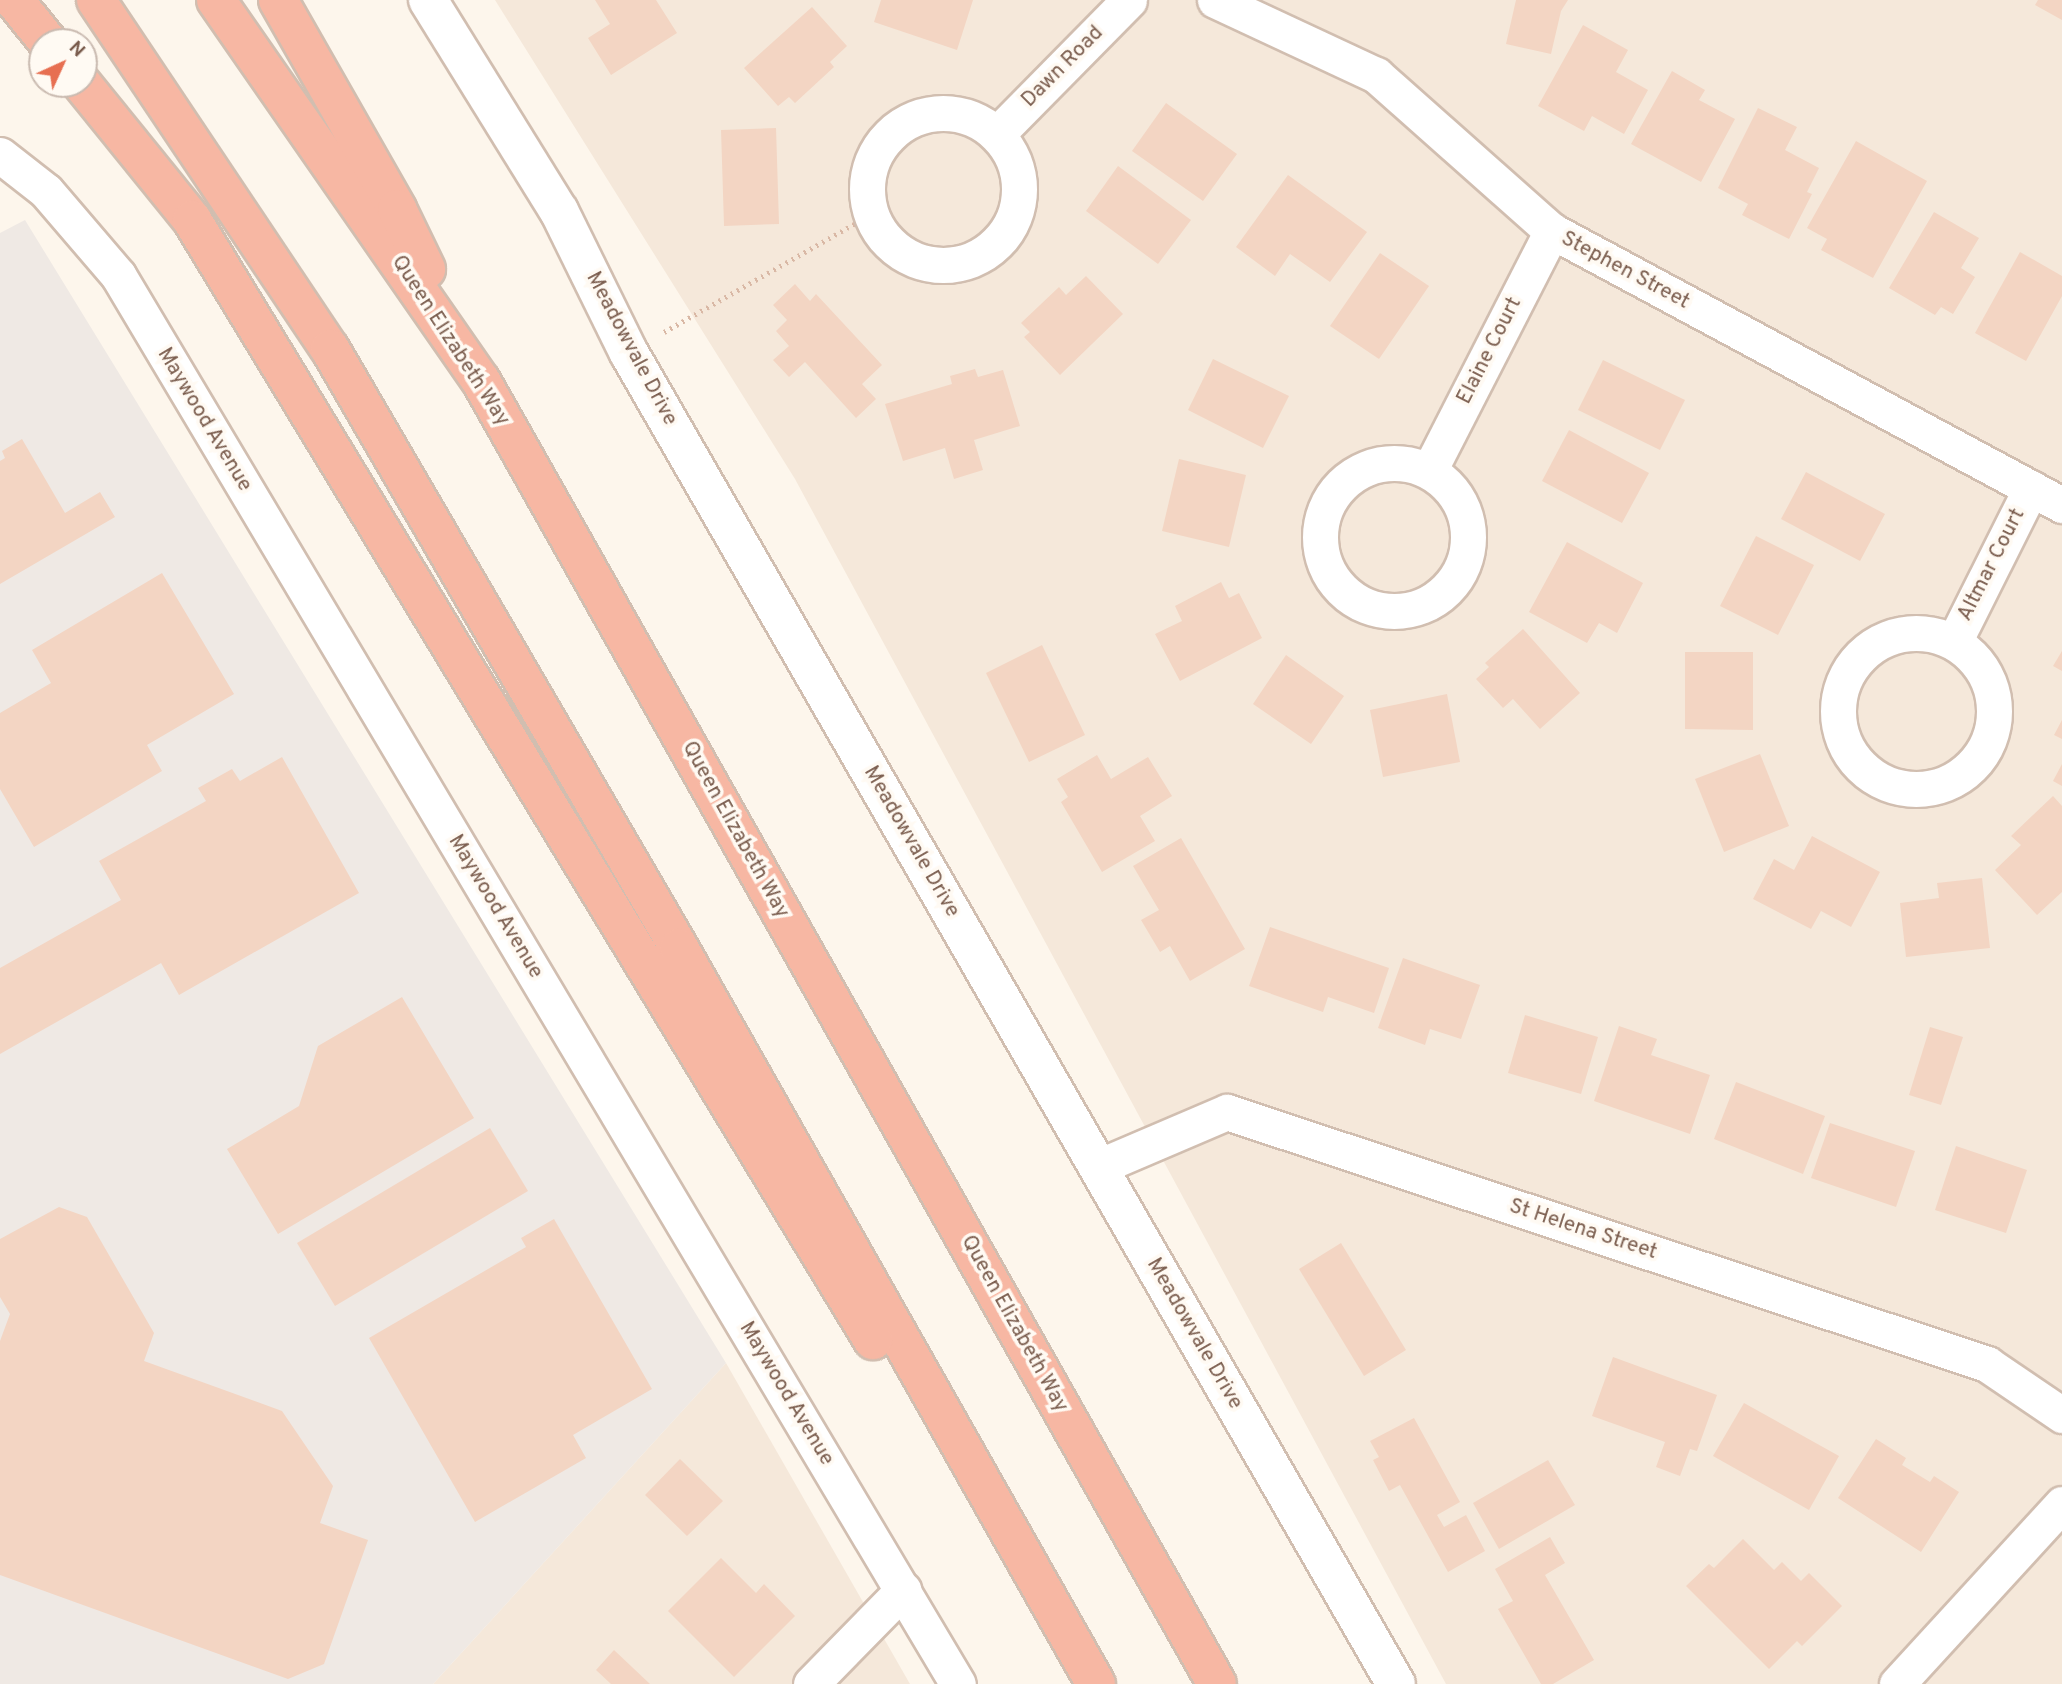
<!DOCTYPE html>
<style>
body{margin:0}
#map{position:relative;width:2062px;height:1684px;overflow:hidden;background:#fdf6ec;font-family:Overpass,sans-serif}
div>[style]{position:absolute}
[style*='--x']{left:calc(var(--x)*1px);top:calc(var(--y)*1px);width:calc(var(--w)*1px);rotate:calc(var(--a)*1deg)}
.residential>*{inset:0;background:#f5e8da}
.industrial>*{inset:0;background:#efe9e4}
.building>*{inset:0;background:#f3d5c3}
.path>*{height:4.5px;margin-top:-2.25px;transform-origin:0;background:repeating-linear-gradient(90deg,#d9b8a5 0 2px,transparent 0 7px)}
.roads{filter:drop-shadow(2px 0 #d1beb0) drop-shadow(-2px 0 #d1beb0) drop-shadow(0 2px #d1beb0) drop-shadow(0 -2px #d1beb0)}
.street>*{height:35px;margin:-17.5px;padding:0 17.5px;transform-origin:17.5px;border-radius:17.5px;background:#fff}
.street>.ring{margin:-17.5px;padding:0;box-sizing:content-box;background:none;border:35px solid #fff;border-radius:50%}
.secondary>*{height:38px;margin:-19px;padding:0 19px;transform-origin:19px;border-radius:19px;background:#fff}
.highway>*{height:38px;margin:-19px;padding:0 19px;transform-origin:19px;border-radius:19px;background:#f7b7a3}
span{translate:-50% -50%;white-space:nowrap;text-align:center;line-height:1.15;-webkit-text-stroke:7px #fffaf3;paint-order:stroke}
.street-label{font-size:21px;color:#7a5c4d}
.north{position:absolute;left:28px;top:28px;width:70px;height:70px;box-sizing:border-box;background:#fffaf3;border:2px solid #cabbb1;border-radius:50%;rotate:45deg;font-size:19px;font-weight:700;line-height:28px;text-align:center;color:#7a5c4d}
.north::after{content:'';display:block;margin:auto;width:24px;height:32px;background:#e76f51;clip-path:polygon(50% 0,100% 100%,50% 72%,0 100%)}
</style>
<div id="map">
<div class="residential">
<div style="clip-path:polygon(495px 0,2062px 0,2062px 1684px,1446px 1684px,795px 479px)"></div>
<div style="clip-path:polygon(726px 1363px,910px 1684px,433px 1684px)"></div>
</div>
<div class="industrial">
<div style="clip-path:polygon(25px 220px,726px 1363px,433px 1684px,0 1684px,0 233px)"></div>
</div>
<div class="building">
<div style="clip-path:polygon(595px 0,656px 0,677px 33px,611px 75px,588px 38px,610px 24px)"></div>
<div style="clip-path:polygon(881px 0,973px 0,957px 50px,874px 22px)"></div>
<div style="clip-path:polygon(1516px 0,1568px 0,1561px 11px,1551px 54px,1506px 44px)"></div>
<div style="clip-path:polygon(2038px 0,2062px 0,2062px 20px,2035px 5px)"></div>
<div style="clip-path:polygon(812px 7px,847px 46px,830px 62px,834px 67px,795px 103px,789px 97px,778px 106px,744px 68px)"></div>
<div style="clip-path:polygon(1583px 25px,1628px 50px,1616px 72px,1648px 90px,1624px 134px,1592px 116px,1584px 131px,1538px 106px)"></div>
<div style="clip-path:polygon(1672px 71px,1705px 90px,1699px 100px,1735px 119px,1701px 182px,1631px 144px)"></div>
<div style="clip-path:polygon(1166px 103px,1237px 154px,1203px 201px,1132px 151px)"></div>
<div style="clip-path:polygon(1758px 108px,1797px 127px,1785px 150px,1819px 168px,1807px 192px,1812px 194px,1789px 239px,1742px 215px,1748px 204px,1718px 188px)"></div>
<div style="clip-path:polygon(776px 128px,779px 224px,724px 226px,721px 130px)"></div>
<div style="clip-path:polygon(1856px 141px,1927px 181px,1873px 278px,1821px 250px,1827px 239px,1807px 228px)"></div>
<div style="clip-path:polygon(1118px 166px,1191px 220px,1158px 264px,1086px 211px)"></div>
<div style="clip-path:polygon(1288px 175px,1367px 232px,1330px 282px,1290px 254px,1275px 276px,1236px 247px)"></div>
<div style="clip-path:polygon(1934px 212px,1979px 238px,1961px 268px,1975px 277px,1953px 314px,1941px 307px,1935px 315px,1889px 288px)"></div>
<div style="clip-path:polygon(2020px 252px,2062px 276px,2062px 296px,2026px 361px,1975px 333px)"></div>
<div style="clip-path:polygon(1380px 253px,1429px 286px,1379px 359px,1330px 326px)"></div>
<div style="clip-path:polygon(1086px 276px,1123px 314px,1060px 375px,1024px 337px,1030px 332px,1021px 323px,1059px 287px,1066px 295px)"></div>
<div style="clip-path:polygon(795px 284px,810px 301px,816px 294px,882px 365px,862px 384px,876px 399px,856px 418px,805px 362px,789px 377px,773px 360px,789px 346px,776px 331px,787px 320px,773px 305px)"></div>
<div style="clip-path:polygon(1213px 359px,1289px 396px,1263px 448px,1188px 410px)"></div>
<div style="clip-path:polygon(1603px 360px,1685px 400px,1660px 450px,1578px 410px)"></div>
<div style="clip-path:polygon(975px 369px,978px 377px,1003px 370px,1020px 426px,974px 440px,983px 470px,954px 479px,945px 448px,903px 461px,885px 404px,952px 384px,950px 376px)"></div>
<div style="clip-path:polygon(1569px 430px,1649px 473px,1622px 523px,1542px 481px)"></div>
<div style="clip-path:polygon(22px 439px,65px 513px,100px 492px,115px 517px,0 584px,0 461px,5px 458px,2px 451px)"></div>
<div style="clip-path:polygon(1179px 459px,1246px 475px,1229px 547px,1162px 531px)"></div>
<div style="clip-path:polygon(1806px 472px,1885px 514px,1860px 561px,1781px 519px)"></div>
<div style="clip-path:polygon(1756px 536px,1814px 565px,1778px 635px,1720px 606px)"></div>
<div style="clip-path:polygon(1567px 542px,1643px 583px,1617px 633px,1599px 623px,1587px 643px,1529px 612px)"></div>
<div style="clip-path:polygon(162px 573px,234px 694px,147px 745px,162px 771px,34px 847px,0 789px,0 713px,51px 683px,32px 650px)"></div>
<div style="clip-path:polygon(1221px 582px,1229px 598px,1239px 593px,1262px 638px,1180px 681px,1155px 634px,1182px 621px,1175px 606px)"></div>
<div style="clip-path:polygon(1523px 629px,1580px 693px,1540px 729px,1513px 699px,1503px 708px,1476px 679px,1489px 667px,1485px 663px)"></div>
<div style="clip-path:polygon(1042px 645px,1085px 735px,1029px 762px,986px 673px)"></div>
<div style="clip-path:polygon(2062px 651px,2062px 671px,2053px 666px)"></div>
<div style="clip-path:polygon(1685px 652px,1753px 652px,1753px 730px,1685px 729px)"></div>
<div style="clip-path:polygon(1286px 655px,1344px 696px,1311px 744px,1253px 704px)"></div>
<div style="clip-path:polygon(1447px 694px,1460px 762px,1383px 777px,1370px 710px)"></div>
<div style="clip-path:polygon(2062px 720px,2062px 739px,2054px 735px)"></div>
<div style="clip-path:polygon(1760px 754px,1789px 826px,1724px 852px,1695px 779px)"></div>
<div style="clip-path:polygon(1097px 755px,1111px 779px,1148px 757px,1172px 796px,1140px 816px,1155px 841px,1102px 872px,1061px 802px,1068px 797px,1057px 779px)"></div>
<div style="clip-path:polygon(282px 757px,359px 893px,179px 995px,161px 963px,0 1054px,0 968px,121px 900px,99px 861px,206px 801px,198px 788px,232px 769px,240px 781px)"></div>
<div style="clip-path:polygon(2062px 764px,2062px 786px,2053px 781px)"></div>
<div style="clip-path:polygon(2053px 796px,2062px 806px,2062px 892px,2037px 915px,1995px 870px,2021px 845px,2011px 836px)"></div>
<div style="clip-path:polygon(1812px 836px,1880px 872px,1851px 927px,1821px 911px,1811px 929px,1753px 899px,1774px 859px,1794px 870px)"></div>
<div style="clip-path:polygon(1181px 838px,1245px 949px,1190px 981px,1170px 946px,1160px 952px,1141px 920px,1159px 910px,1133px 866px)"></div>
<div style="clip-path:polygon(1982px 878px,1990px 948px,1906px 957px,1900px 903px,1939px 898px,1937px 883px)"></div>
<div style="clip-path:polygon(1270px 927px,1389px 968px,1374px 1013px,1328px 997px,1323px 1012px,1249px 986px)"></div>
<div style="clip-path:polygon(1403px 958px,1480px 985px,1461px 1039px,1430px 1029px,1425px 1045px,1378px 1028px)"></div>
<div style="clip-path:polygon(402px 997px,474px 1118px,278px 1234px,227px 1149px,299px 1106px,318px 1046px)"></div>
<div style="clip-path:polygon(1525px 1015px,1598px 1037px,1581px 1094px,1508px 1073px)"></div>
<div style="clip-path:polygon(1619px 1026px,1657px 1039px,1651px 1055px,1710px 1075px,1690px 1134px,1594px 1101px)"></div>
<div style="clip-path:polygon(1930px 1027px,1963px 1037px,1941px 1105px,1909px 1095px)"></div>
<div style="clip-path:polygon(1736px 1082px,1825px 1116px,1803px 1174px,1714px 1139px)"></div>
<div style="clip-path:polygon(1830px 1123px,1915px 1151px,1896px 1207px,1811px 1178px)"></div>
<div style="clip-path:polygon(490px 1128px,528px 1191px,335px 1306px,297px 1243px)"></div>
<div style="clip-path:polygon(1956px 1146px,2027px 1170px,2006px 1233px,1935px 1210px)"></div>
<div style="clip-path:polygon(59px 1207px,87px 1217px,154px 1333px,144px 1361px,282px 1411px,333px 1486px,320px 1523px,368px 1540px,324px 1664px,288px 1679px,0 1575px,0 1341px,10px 1314px,0 1297px,0 1239px)"></div>
<div style="clip-path:polygon(554px 1219px,652px 1389px,573px 1435px,586px 1458px,475px 1522px,369px 1338px,526px 1247px,521px 1238px)"></div>
<div style="clip-path:polygon(1341px 1243px,1406px 1350px,1364px 1376px,1299px 1269px)"></div>
<div style="clip-path:polygon(1613px 1357px,1717px 1395px,1697px 1451px,1690px 1449px,1680px 1476px,1656px 1467px,1665px 1442px,1592px 1416px)"></div>
<div style="clip-path:polygon(1744px 1403px,1839px 1456px,1809px 1510px,1713px 1456px)"></div>
<div style="clip-path:polygon(1414px 1418px,1460px 1502px,1437px 1515px,1444px 1527px,1466px 1515px,1485px 1551px,1448px 1572px,1400px 1485px,1389px 1491px,1373px 1460px,1379px 1457px,1370px 1441px)"></div>
<div style="clip-path:polygon(1876px 1439px,1906px 1458px,1902px 1465px,1930px 1482px,1934px 1476px,1959px 1492px,1921px 1552px,1838px 1498px)"></div>
<div style="clip-path:polygon(680px 1459px,723px 1501px,687px 1536px,645px 1495px)"></div>
<div style="clip-path:polygon(1548px 1460px,1575px 1505px,1499px 1549px,1473px 1503px)"></div>
<div style="clip-path:polygon(1550px 1537px,1565px 1563px,1545px 1575px,1594px 1660px,1553px 1684px,1541px 1684px,1498px 1609px,1513px 1601px,1495px 1569px)"></div>
<div style="clip-path:polygon(1743px 1539px,1774px 1570px,1782px 1562px,1801px 1581px,1809px 1573px,1842px 1606px,1802px 1646px,1797px 1641px,1769px 1669px,1686px 1586px,1709px 1564px,1714px 1568px)"></div>
<div style="clip-path:polygon(721px 1558px,756px 1593px,764px 1584px,795px 1616px,734px 1677px,668px 1611px)"></div>
<div style="clip-path:polygon(614px 1650px,650px 1684px,611px 1684px,596px 1670px)"></div>
</div>
<div class="path">
<div style="--x:664;--y:332;--w:237;--a:-29.6"></div>
</div>
<div class="roads">
<div class="street">
<div style="--x:1215;--y:0;--w:178;--a:25"></div>
<div style="--x:1376;--y:75;--w:235;--a:41.6"></div>
<div style="--x:1552;--y:231;--w:579;--a:28.25"></div>
<div class="ring" style="left:867px;top:113px;width:117px;height:117px"></div>
<div style="--x:997;--y:134;--w:188;--a:-45.4"></div>
<div style="--x:0;--y:155;--w:58;--a:38"></div>
<div style="--x:46;--y:191;--w:111;--a:49.4"></div>
<div style="--x:118;--y:275;--w:1640;--a:59.2"></div>
<div class="ring" style="left:1320px;top:463px;width:113px;height:113px"></div>
<div style="--x:1429;--y:471;--w:270;--a:-62.9"></div>
<div class="ring" style="left:1838px;top:633px;width:121px;height:121px"></div>
<div style="--x:1954;--y:642;--w:172;--a:-63.4"></div>
<div style="--x:1098;--y:1167;--w:140;--a:-23.1"></div>
<div style="--x:1227;--y:1112;--w:801;--a:18.34"></div>
<div style="--x:1987;--y:1364;--w:91;--a:34.2"></div>
<div style="--x:811;--y:1684;--w:132;--a:-45.6"></div>
<div style="--x:1897;--y:1684;--w:244;--a:-47.5"></div>
</div>
<div class="secondary">
<div style="--x:428;--y:0;--w:248;--a:58.2"></div>
<div style="--x:559;--y:211;--w:158;--a:63.8"></div>
<div style="--x:629;--y:353;--w:1536;--a:60.05"></div>
</div>
<div class="highway">
<div style="--x:14;--y:0;--w:54;--a:51"></div>
<div style="--x:96;--y:0;--w:420;--a:56.2"></div>
<div style="--x:330;--y:349;--w:693;--a:59.77"></div>
<div style="--x:679;--y:948;--w:846;--a:60.47"></div>
<div style="--x:216;--y:0;--w:464;--a:55.2"></div>
<div style="--x:481;--y:381;--w:1496;--a:60.54"></div>
<div style="--x:278;--y:0;--w:241;--a:60.3"></div>
<div style="--x:397;--y:209;--w:67;--a:64.2"></div>
<div style="--x:82;--y:84;--w:175;--a:51"></div>
<div style="--x:192;--y:220;--w:1311;--a:58.7"></div>
</div>
</div>
<div class="street-label">
<span style="left:1063px;top:67px;rotate:-45deg">Dawn Road</span>
<span style="left:1625px;top:271px;rotate:28deg">Stephen Street</span>
<span style="left:450px;top:341px;rotate:57deg">Queen Elizabeth Way</span>
<span style="left:631px;top:349px;rotate:62deg">Meadowvale Drive</span>
<span style="left:1490px;top:351px;rotate:-63deg">Elaine Court</span>
<span style="left:204px;top:420px;rotate:59deg">Maywood Avenue</span>
<span style="left:1992px;top:565px;rotate:-63deg">Altmar Court</span>
<span style="left:735px;top:830px;rotate:61deg">Queen Elizabeth Way</span>
<span style="left:911px;top:842px;rotate:60deg">Meadowvale Drive</span>
<span style="left:495px;top:907px;rotate:59deg">Maywood Avenue</span>
<span style="left:1583px;top:1230px;rotate:18deg">St Helena Street</span>
<span style="left:1014px;top:1324px;rotate:61deg">Queen Elizabeth Way</span>
<span style="left:1194px;top:1334px;rotate:60deg">Meadowvale Drive</span>
<span style="left:786px;top:1394px;rotate:59deg">Maywood Avenue</span>
</div>
<div class="north">N</div>
</div>
